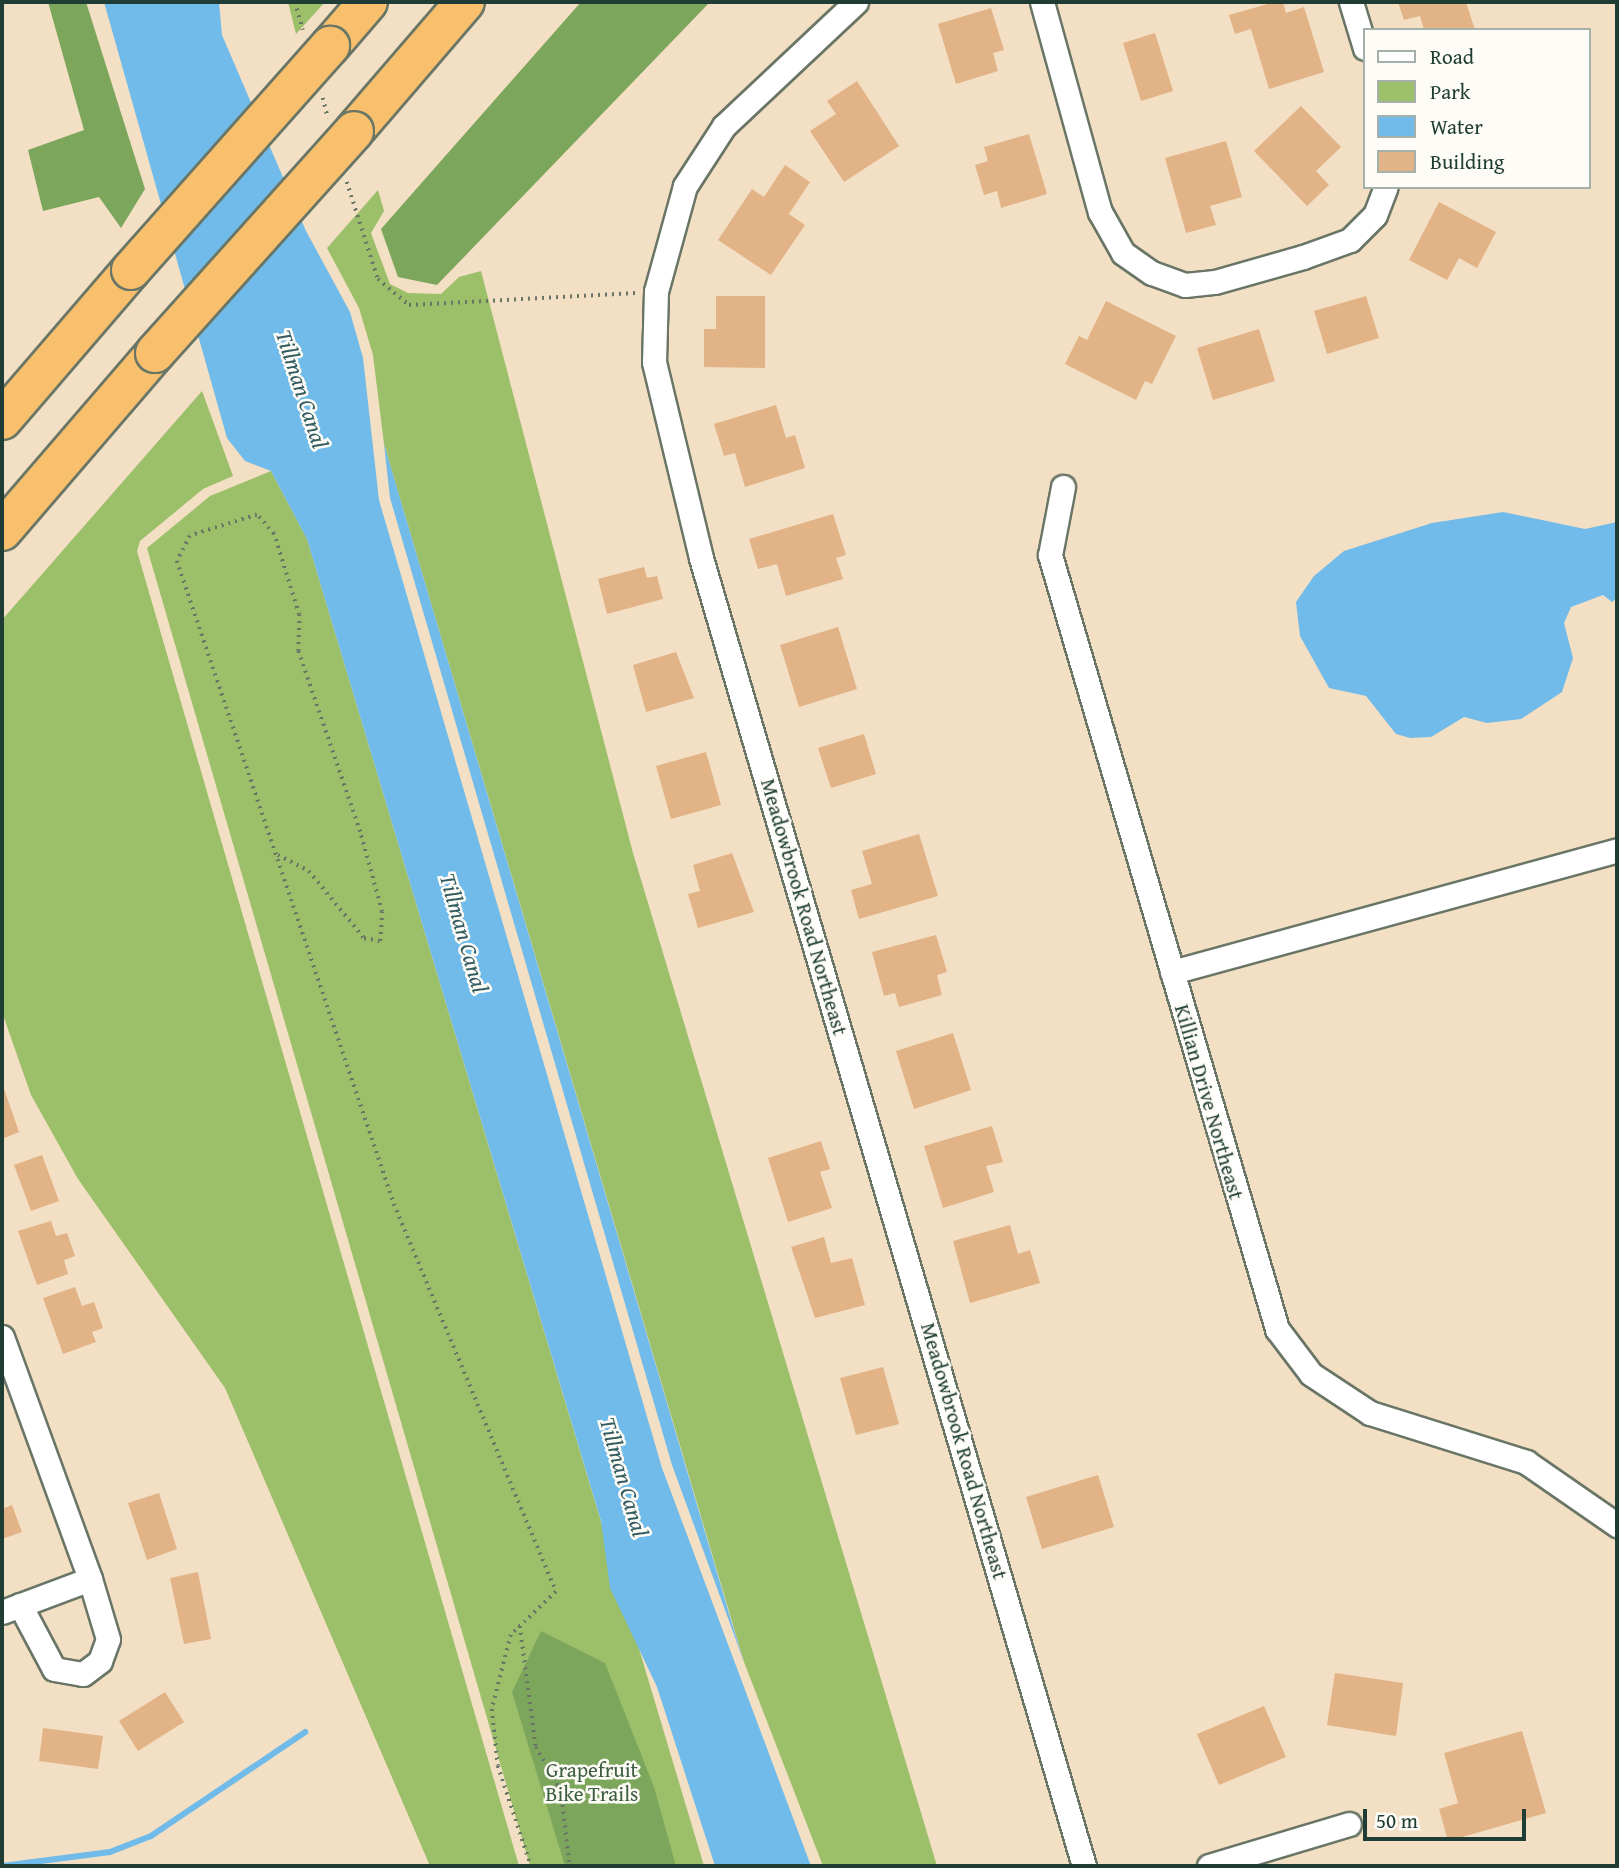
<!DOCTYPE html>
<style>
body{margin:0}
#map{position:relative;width:1619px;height:1868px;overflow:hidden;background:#f3dfc3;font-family:"Gentium Book Plus",serif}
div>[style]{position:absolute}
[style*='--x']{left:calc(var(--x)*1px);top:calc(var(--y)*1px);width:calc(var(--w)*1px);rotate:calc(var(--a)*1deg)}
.green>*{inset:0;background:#9cbf69}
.forest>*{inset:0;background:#7da65d}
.water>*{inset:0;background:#70bbe9}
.stream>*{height:6px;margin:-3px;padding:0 3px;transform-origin:3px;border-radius:3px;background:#70bbe9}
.building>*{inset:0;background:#e2b387}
.path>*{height:3.5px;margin-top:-1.75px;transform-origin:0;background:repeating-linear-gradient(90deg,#697666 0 2px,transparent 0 7px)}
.roads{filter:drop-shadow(2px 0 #697666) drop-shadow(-2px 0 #697666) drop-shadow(0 2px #697666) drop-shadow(0 -2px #697666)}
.street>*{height:23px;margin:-11.5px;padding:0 11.5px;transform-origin:11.5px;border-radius:11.5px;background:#fff}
.highway>*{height:38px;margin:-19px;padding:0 19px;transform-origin:19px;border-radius:19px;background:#f8bf6c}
.bridges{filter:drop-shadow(2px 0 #697666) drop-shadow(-2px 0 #697666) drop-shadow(0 2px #697666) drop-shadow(0 -2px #697666)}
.highway-bridge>*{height:38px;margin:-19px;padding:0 19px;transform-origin:19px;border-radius:19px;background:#f8bf6c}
span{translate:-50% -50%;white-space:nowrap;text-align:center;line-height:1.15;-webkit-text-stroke:5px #fdfcf7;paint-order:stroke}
.street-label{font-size:21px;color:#1f3d34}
.park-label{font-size:21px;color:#3e5e41}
.water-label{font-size:23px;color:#335c61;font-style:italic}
.frame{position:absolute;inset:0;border:4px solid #1f3d34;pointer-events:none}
.legend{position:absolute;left:1363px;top:28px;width:228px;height:161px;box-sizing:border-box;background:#fdfcf7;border:2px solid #a4b0a9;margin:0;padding:9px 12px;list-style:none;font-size:21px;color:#1f3d34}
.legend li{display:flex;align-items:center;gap:14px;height:35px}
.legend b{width:35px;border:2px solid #a4b0a9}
.scale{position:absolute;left:1363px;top:1809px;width:163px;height:32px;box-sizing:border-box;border:4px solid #1f3d34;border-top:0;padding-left:9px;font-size:21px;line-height:24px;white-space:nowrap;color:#1f3d34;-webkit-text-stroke:5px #fdfcf7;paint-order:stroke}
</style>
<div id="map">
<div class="green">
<div style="clip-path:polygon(288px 2px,325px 2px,296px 34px)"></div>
<div style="clip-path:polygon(378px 190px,384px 211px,371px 233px,390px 284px,408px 293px,441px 294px,459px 277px,481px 271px,633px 853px,937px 1866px,823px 1866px,744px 1662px,384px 444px,373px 355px,359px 308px,327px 248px)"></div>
<div style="clip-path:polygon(202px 391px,233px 476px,203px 489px,140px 541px,137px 551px,519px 1866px,430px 1866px,225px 1388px,78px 1179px,31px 1095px,2px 1012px,2px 620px)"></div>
<div style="clip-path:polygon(271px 471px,307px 539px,704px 1866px,530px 1866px,147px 548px,210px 496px)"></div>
</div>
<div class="forest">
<div style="clip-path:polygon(48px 2px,86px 2px,145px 189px,121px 228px,99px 197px,43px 211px,28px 150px,84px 130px)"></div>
<div style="clip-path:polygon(581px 2px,710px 2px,437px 285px,398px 277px,381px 229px)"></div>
<div style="clip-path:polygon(541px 1631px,605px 1663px,654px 1787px,676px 1866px,565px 1866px,512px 1692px)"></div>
</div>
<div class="water">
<div style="clip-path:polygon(104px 2px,219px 2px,222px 35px,306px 231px,350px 312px,363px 358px,379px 500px,662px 1468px,811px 1866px,715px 1866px,657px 1687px,610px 1588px,601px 1521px,307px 539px,271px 471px,245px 461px,227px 438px)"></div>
<div style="clip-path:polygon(384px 444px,731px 1620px,744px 1662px,672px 1465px,390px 498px)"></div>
<div style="clip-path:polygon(1503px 512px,1585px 529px,1617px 522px,1617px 598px,1612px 602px,1603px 595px,1571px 607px,1564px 623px,1573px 658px,1562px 692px,1521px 719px,1487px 723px,1464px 717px,1431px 737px,1410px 738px,1396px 734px,1366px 696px,1329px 688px,1300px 636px,1296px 602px,1314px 576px,1344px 551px,1432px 523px)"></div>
</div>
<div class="stream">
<div style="--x:2;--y:1866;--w:109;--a:-7.4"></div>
<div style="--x:110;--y:1852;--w:44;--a:-21.3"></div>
<div style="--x:151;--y:1836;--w:186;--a:-34"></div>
</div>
<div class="building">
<div style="clip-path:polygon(1275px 2px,1283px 2px,1286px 13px,1304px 7px,1324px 72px,1269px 89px,1251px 29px,1235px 34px,1229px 15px)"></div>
<div style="clip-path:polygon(1398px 2px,1466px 2px,1475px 30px,1424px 30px,1420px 16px,1404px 20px)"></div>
<div style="clip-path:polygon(991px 8px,1004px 50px,993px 53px,998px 71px,956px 84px,938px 24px)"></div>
<div style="clip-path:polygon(1155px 33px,1173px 91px,1141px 101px,1123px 43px)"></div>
<div style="clip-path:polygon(857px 81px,899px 146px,844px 182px,810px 131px,836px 114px,827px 101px)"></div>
<div style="clip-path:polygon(1301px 106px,1341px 147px,1316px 171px,1329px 185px,1307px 206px,1254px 151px)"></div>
<div style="clip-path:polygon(1029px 134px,1047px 194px,1001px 208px,997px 191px,984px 195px,975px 165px,988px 161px,984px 147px)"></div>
<div style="clip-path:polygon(1226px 141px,1242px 197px,1210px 206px,1216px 225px,1186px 233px,1165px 158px)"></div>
<div style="clip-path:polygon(785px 165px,810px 182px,789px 214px,805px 225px,771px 275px,718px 240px,752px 189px,764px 197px)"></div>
<div style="clip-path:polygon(1439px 202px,1496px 232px,1477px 268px,1459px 258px,1447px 280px,1409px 260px)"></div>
<div style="clip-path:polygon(716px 296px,765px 296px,765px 368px,704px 367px,704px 329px,716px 329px)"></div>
<div style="clip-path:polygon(1366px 296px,1379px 338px,1327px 354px,1314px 311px)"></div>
<div style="clip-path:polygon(1106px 301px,1176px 336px,1152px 384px,1145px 381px,1136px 400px,1065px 364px,1079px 336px,1087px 340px)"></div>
<div style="clip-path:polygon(1259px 329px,1275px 381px,1213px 400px,1197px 348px)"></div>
<div style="clip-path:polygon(776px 405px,786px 438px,795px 435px,805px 468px,745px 487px,735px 453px,724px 456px,714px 424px)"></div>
<div style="clip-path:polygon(833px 514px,846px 555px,836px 558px,843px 579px,786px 596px,777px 564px,758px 569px,749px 539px)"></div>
<div style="clip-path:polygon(644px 567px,647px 578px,657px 576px,663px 599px,607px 614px,598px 579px)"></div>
<div style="clip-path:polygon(838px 627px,857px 689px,799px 707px,780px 645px)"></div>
<div style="clip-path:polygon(676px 652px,694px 698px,646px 712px,633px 665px)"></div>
<div style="clip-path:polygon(864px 734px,876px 774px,831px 788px,818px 748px)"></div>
<div style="clip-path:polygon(706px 752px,721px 805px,671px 819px,656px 766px)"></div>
<div style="clip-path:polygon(919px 834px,938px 896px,859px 919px,851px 890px,872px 884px,862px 851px)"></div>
<div style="clip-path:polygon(732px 853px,754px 912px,698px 928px,688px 894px,700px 891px,693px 865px)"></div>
<div style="clip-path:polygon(936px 935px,947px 972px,937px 975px,942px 995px,899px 1007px,895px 993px,884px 996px,872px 952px)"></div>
<div style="clip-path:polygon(953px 1033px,971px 1090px,914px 1109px,896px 1051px)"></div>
<div style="clip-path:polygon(2px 1083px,19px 1132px,2px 1139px)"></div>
<div style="clip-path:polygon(992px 1126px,1003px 1162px,986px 1166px,994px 1192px,943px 1208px,924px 1146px)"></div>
<div style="clip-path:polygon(821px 1141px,830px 1169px,820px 1172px,832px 1208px,788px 1222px,768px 1158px)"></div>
<div style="clip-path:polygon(42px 1155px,59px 1201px,31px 1211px,14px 1165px)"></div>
<div style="clip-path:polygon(51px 1221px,56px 1236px,67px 1233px,75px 1256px,64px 1260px,68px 1274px,37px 1285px,18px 1231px)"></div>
<div style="clip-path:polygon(1010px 1225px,1018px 1254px,1030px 1250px,1040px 1283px,970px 1303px,953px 1241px)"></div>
<div style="clip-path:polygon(824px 1237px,831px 1263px,852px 1258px,865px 1305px,815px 1318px,791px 1247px)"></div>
<div style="clip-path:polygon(75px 1287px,82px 1306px,94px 1302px,103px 1328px,92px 1332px,96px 1342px,63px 1354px,43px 1298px)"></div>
<div style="clip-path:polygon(883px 1367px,899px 1424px,856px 1435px,840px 1378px)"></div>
<div style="clip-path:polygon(1098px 1475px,1114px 1527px,1042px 1549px,1026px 1497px)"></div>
<div style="clip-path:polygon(159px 1493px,177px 1549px,147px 1560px,128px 1503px)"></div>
<div style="clip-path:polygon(12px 1505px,22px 1532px,2px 1539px,2px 1509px)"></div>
<div style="clip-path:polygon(198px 1572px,211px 1639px,184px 1644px,170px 1578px)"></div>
<div style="clip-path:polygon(1335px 1673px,1403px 1683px,1396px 1736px,1327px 1725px)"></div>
<div style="clip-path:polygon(165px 1692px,184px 1722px,138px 1751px,119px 1721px)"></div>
<div style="clip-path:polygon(1264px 1706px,1286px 1757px,1219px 1785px,1197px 1734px)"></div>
<div style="clip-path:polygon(43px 1728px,103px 1736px,98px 1769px,39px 1761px)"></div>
<div style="clip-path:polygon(1522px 1731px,1546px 1813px,1448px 1841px,1439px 1809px,1458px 1803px,1444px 1753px)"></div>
</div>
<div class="path">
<div style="--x:295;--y:2;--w:29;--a:74"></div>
<div style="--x:323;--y:98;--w:21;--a:76"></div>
<div style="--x:347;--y:182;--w:102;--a:72.3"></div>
<div style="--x:378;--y:279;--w:40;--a:40"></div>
<div style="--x:409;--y:305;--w:227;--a:-3"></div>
<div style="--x:278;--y:855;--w:35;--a:27"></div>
<div style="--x:309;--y:871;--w:87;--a:50.6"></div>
<div style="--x:364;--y:938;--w:16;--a:11"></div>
<div style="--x:380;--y:941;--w:29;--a:-86"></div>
<div style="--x:382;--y:912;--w:83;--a:-105.4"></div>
<div style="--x:360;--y:832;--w:191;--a:-108.9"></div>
<div style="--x:298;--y:651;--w:36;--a:-88"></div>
<div style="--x:299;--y:615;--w:85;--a:-107.2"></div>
<div style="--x:274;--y:534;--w:25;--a:-132"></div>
<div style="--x:257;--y:515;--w:70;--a:162.6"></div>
<div style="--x:190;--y:536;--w:28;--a:117"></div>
<div style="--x:177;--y:561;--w:679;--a:71.35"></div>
<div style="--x:394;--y:1204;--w:420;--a:67.3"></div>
<div style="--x:556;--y:1592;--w:62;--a:136.3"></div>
<div style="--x:511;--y:1635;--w:76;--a:104.4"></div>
<div style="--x:492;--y:1709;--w:57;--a:84"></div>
<div style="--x:498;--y:1766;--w:105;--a:71.7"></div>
<div style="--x:520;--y:1626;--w:122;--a:82.5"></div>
<div style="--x:536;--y:1747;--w:51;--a:60.4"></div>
<div style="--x:561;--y:1791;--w:76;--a:83.2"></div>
</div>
<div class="roads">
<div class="street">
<div style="--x:856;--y:2;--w:181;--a:136.8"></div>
<div style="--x:724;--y:126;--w:72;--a:123"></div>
<div style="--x:685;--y:186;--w:109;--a:105.4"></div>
<div style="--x:656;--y:291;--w:71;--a:91.6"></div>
<div style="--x:654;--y:362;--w:202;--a:76.5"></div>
<div style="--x:701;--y:558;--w:1363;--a:73.68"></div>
<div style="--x:1042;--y:2;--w:218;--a:74.6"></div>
<div style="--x:1100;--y:212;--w:47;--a:60.7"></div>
<div style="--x:1123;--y:253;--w:35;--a:35"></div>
<div style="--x:1152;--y:273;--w:35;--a:20"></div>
<div style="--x:1185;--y:285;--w:30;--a:-6"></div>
<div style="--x:1215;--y:282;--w:91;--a:-15.9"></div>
<div style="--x:1303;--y:257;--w:50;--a:-19.9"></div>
<div style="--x:1350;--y:240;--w:35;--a:-45"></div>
<div style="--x:1375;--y:215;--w:30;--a:-69"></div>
<div style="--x:1351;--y:2;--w:48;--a:73.1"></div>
<div style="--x:1063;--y:487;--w:69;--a:100.8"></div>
<div style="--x:1050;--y:555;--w:807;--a:73.65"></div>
<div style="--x:1277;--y:1329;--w:56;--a:52.9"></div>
<div style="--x:1311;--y:1374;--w:71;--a:33.5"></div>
<div style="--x:1370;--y:1413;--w:164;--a:17.4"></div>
<div style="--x:1526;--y:1462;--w:111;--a:34.7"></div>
<div style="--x:1172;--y:972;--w:461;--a:-15.3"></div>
<div style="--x:2;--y:1337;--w:258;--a:70"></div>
<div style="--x:90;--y:1579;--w:94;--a:159.4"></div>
<div style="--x:20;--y:1605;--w:72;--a:62"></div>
<div style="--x:54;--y:1669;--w:29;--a:10"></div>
<div style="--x:83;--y:1674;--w:21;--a:-37"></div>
<div style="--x:100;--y:1661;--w:23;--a:-70"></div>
<div style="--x:108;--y:1639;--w:63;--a:-106.7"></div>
<div style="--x:1209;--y:1866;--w:146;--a:-16.7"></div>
</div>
<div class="highway">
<div style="--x:330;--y:46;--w:58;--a:-49.2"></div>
<div style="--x:354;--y:131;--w:170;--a:-49.3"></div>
<div style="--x:2;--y:420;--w:198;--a:-49.3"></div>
<div style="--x:2;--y:531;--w:235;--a:-49.3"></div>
</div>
</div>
<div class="bridges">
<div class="highway-bridge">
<div style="--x:131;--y:270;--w:300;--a:-48.4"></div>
<div style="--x:155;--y:353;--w:298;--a:-48.1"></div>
</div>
</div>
<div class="street-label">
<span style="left:804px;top:907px;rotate:74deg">Meadowbrook Road Northeast</span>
<span style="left:1209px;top:1102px;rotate:74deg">Killian Drive Northeast</span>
<span style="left:964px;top:1451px;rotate:74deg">Meadowbrook Road Northeast</span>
</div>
<div class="park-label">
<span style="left:592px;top:1782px">Grapefruit<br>Bike Trails</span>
</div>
<div class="water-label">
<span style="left:302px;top:389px;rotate:72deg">Tillman Canal</span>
<span style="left:464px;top:933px;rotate:74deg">Tillman Canal</span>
<span style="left:624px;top:1477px;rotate:74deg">Tillman Canal</span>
</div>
<div class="frame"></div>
<ul class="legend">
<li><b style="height:9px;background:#fff"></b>Road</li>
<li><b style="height:19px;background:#9cbf69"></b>Park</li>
<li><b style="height:19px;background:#70bbe9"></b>Water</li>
<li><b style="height:19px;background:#e2b387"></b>Building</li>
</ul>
<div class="scale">50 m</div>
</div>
